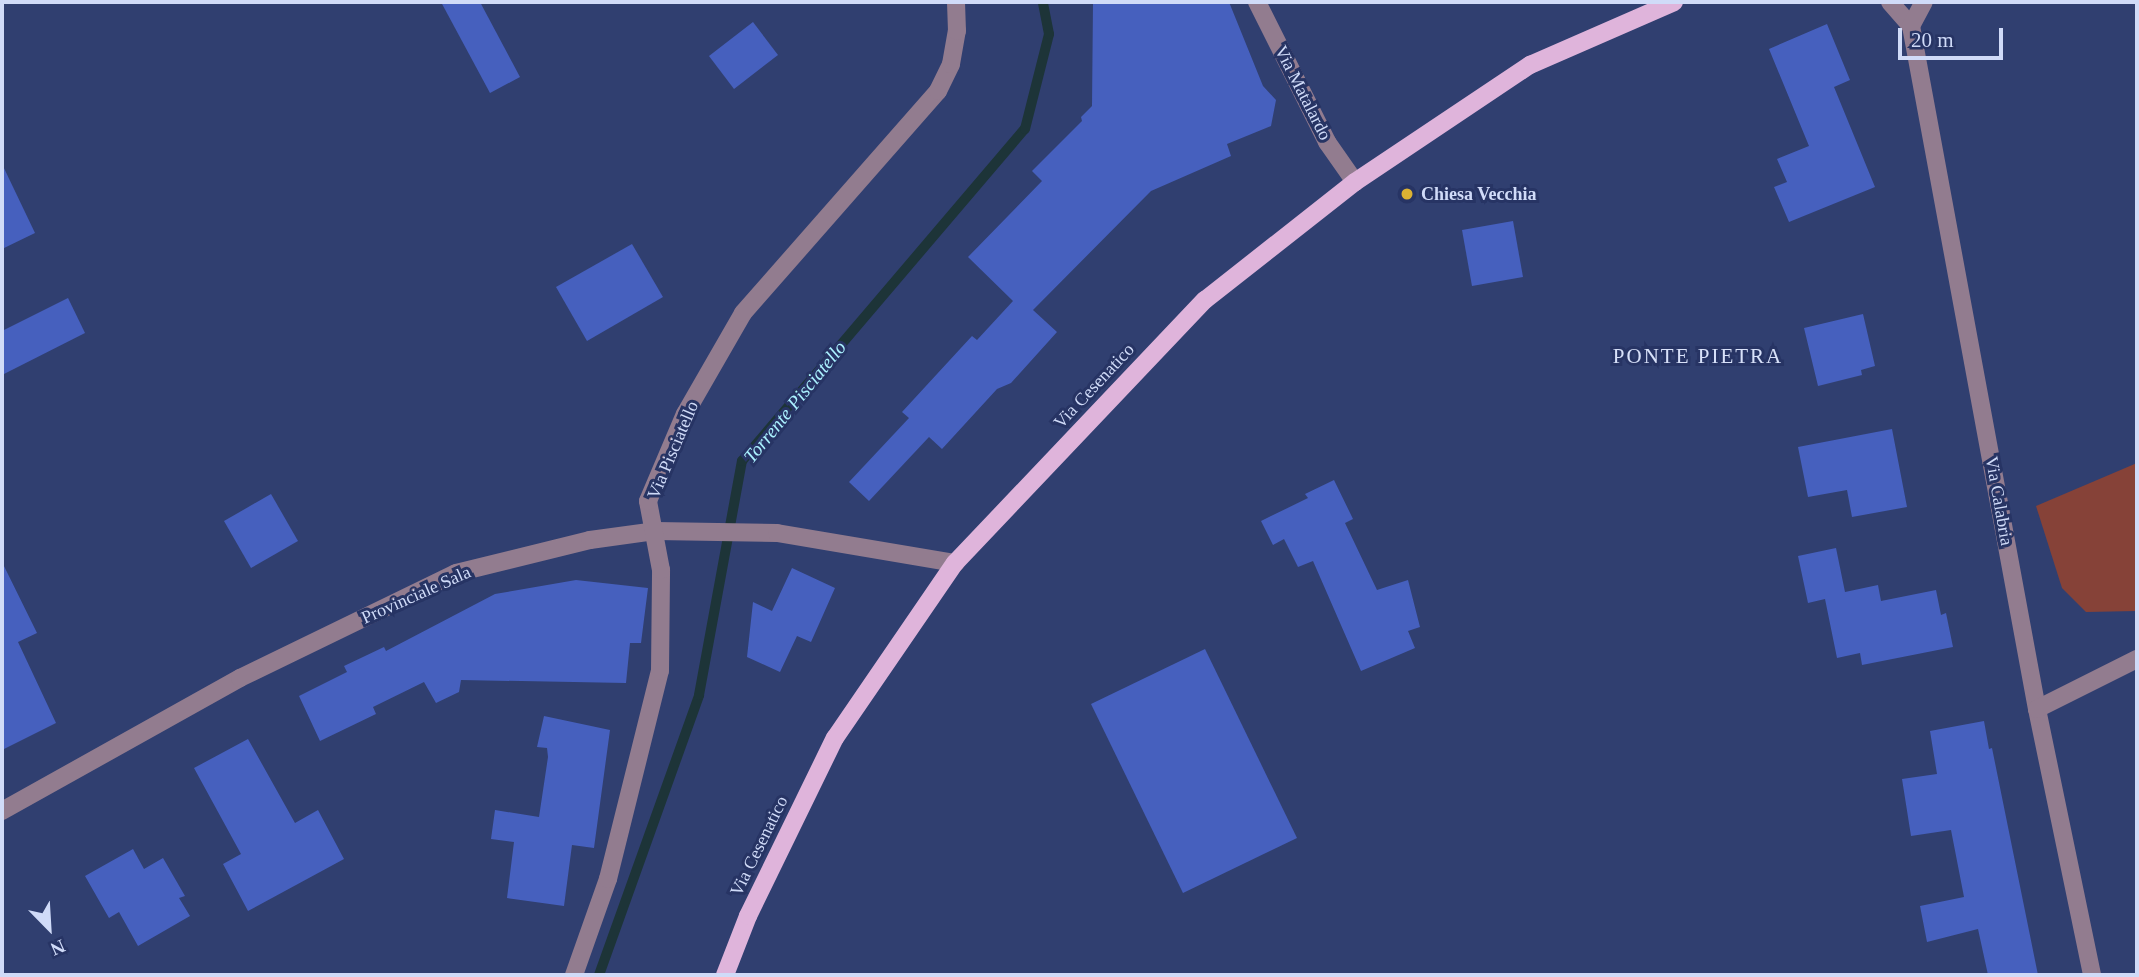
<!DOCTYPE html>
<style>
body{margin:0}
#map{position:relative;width:2139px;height:977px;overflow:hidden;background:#303f70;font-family:Georgia,serif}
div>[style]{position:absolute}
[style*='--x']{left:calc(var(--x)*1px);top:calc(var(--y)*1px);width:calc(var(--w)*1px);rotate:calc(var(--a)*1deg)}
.green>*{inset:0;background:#864238}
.stream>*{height:10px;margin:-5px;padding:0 5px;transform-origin:5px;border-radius:5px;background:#1d3438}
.building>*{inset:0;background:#4660be}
.minor>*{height:18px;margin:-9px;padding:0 9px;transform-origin:9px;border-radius:9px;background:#927c8f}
.major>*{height:18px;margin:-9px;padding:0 9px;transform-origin:9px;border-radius:9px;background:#dfb4db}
.dots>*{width:19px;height:19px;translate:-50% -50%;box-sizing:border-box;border:4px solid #273464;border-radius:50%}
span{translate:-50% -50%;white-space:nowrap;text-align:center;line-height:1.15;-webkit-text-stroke:6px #273464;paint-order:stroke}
.street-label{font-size:18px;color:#d0dbf8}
.poi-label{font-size:18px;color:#d0dbf8;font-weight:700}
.left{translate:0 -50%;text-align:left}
.water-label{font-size:19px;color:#abf2ff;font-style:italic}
.quarter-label{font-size:21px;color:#d8e1f9;letter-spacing:2px}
.frame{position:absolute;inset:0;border:4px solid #d0dbf8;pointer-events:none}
.north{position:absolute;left:14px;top:893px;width:70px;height:70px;-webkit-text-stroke:5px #273464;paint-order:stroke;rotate:156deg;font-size:19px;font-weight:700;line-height:28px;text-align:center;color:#d0dbf8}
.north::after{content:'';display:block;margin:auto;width:24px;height:32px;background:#d0dbf8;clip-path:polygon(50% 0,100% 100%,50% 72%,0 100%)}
.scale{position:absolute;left:1898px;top:28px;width:105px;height:32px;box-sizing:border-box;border:4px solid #d0dbf8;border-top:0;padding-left:9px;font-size:21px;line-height:24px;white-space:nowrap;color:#d0dbf8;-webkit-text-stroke:5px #273464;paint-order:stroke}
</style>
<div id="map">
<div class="green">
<div style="clip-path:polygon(2137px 463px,2137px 611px,2086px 612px,2062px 588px,2036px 506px)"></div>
</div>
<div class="stream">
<div style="--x:599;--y:975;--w:297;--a:-70.3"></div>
<div style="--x:699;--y:695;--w:238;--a:-79.6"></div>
<div style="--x:742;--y:461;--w:436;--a:-49.6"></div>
<div style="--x:1025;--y:129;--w:98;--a:-75.8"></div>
<div style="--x:1049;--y:34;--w:33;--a:-101"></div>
</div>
<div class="building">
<div style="clip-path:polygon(441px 2px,480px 2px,520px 77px,490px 93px)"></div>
<div style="clip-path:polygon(1093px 2px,1229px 2px,1263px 86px,1276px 100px,1271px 126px,1227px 144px,1231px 156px,1151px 191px,1033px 310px,1057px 332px,1011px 383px,997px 389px,942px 449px,929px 437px,869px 501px,849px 482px,909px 418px,902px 412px,972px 336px,977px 340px,1013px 301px,968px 257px,1042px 181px,1032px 171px,1082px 121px,1081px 117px,1092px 106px)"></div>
<div style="clip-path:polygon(753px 22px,778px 55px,734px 89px,709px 56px)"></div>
<div style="clip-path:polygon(1827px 24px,1850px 80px,1834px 87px,1875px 187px,1789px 222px,1774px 187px,1787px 182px,1777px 159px,1809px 146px,1769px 49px)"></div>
<div style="clip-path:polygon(2px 164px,35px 233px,2px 249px)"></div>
<div style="clip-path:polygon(1513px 221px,1523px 277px,1472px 286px,1462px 230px)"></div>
<div style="clip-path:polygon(632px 244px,663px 297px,587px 341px,556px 287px)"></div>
<div style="clip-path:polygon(68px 298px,85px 333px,2px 375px,2px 331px)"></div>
<div style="clip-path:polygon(1863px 314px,1875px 366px,1861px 370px,1862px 375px,1818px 386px,1804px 328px)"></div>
<div style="clip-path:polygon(1892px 429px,1907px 507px,1852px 517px,1847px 490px,1808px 497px,1798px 447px)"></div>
<div style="clip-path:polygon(1334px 480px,1353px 519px,1345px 523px,1377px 590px,1408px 580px,1420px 627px,1408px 631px,1415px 648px,1361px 671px,1313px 561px,1298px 567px,1284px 539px,1273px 545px,1261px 521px,1308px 498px,1305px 494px)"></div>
<div style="clip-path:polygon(271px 494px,298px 541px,251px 568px,224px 521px)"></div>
<div style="clip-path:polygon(1836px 548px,1845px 592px,1878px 585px,1881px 601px,1936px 590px,1941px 615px,1946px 613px,1953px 647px,1862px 665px,1860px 653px,1837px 658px,1825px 599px,1808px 603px,1798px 556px)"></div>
<div style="clip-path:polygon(2px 562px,37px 633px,18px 642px,56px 723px,2px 750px)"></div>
<div style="clip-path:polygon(792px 568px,835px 588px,811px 642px,797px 636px,780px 672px,747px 657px,753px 602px,772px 611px)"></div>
<div style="clip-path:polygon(576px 580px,648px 588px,641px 643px,630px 643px,626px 683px,461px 680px,459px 692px,436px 703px,424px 682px,373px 707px,376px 714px,320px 741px,299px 696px,347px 672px,344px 666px,384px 647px,386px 651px,495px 594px)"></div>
<div style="clip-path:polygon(1205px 649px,1297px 838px,1183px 893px,1091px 704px)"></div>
<div style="clip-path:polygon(544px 716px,610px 730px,594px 848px,572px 845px,564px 906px,507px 898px,514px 842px,491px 839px,495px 810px,539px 817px,548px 757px,547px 748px,537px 747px)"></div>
<div style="clip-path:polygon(1984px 721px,1989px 749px,1992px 748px,2038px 975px,1988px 975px,1978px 929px,1927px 942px,1920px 906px,1964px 897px,1951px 830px,1911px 836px,1902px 779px,1937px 774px,1930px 731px)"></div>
<div style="clip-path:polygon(248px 739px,295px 823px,318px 810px,344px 859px,248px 911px,223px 864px,241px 854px,194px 768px)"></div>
<div style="clip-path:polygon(133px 849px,144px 869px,163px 858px,185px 896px,179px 898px,190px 916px,138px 946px,119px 912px,109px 918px,85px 876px)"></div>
</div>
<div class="minor">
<div style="--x:1257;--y:2;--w:157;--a:63.4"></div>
<div style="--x:1327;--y:142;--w:49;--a:55"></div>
<div style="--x:1890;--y:2;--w:32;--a:49"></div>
<div style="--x:1911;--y:26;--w:695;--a:79.55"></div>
<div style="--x:2037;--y:709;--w:272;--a:78.3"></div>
<div style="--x:1911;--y:26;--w:27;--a:-62"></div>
<div style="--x:2037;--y:709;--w:112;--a:-26.6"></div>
<div style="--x:2;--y:811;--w:273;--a:-29.2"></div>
<div style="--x:240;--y:678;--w:240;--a:-25.9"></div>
<div style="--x:456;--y:573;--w:138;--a:-13.8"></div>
<div style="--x:590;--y:540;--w:67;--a:-7.8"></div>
<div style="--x:656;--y:531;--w:121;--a:0.9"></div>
<div style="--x:777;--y:533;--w:181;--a:9.6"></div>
<div style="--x:574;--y:975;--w:102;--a:-70.5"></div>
<div style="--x:608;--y:879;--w:214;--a:-76"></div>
<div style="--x:660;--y:671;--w:101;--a:-89.4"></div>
<div style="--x:661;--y:570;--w:70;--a:-100.7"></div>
<div style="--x:648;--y:501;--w:95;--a:-67"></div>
<div style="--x:685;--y:414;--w:116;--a:-60.1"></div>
<div style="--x:743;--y:313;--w:295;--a:-48.7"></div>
<div style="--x:938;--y:91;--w:30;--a:-64"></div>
<div style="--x:951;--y:64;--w:34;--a:-80"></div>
<div style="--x:957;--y:31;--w:29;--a:-92"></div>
</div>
<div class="major">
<div style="--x:725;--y:975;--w:63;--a:-68.7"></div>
<div style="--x:748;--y:916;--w:198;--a:-64"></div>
<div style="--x:835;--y:738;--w:212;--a:-55.6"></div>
<div style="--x:955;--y:563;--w:363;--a:-46.5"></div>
<div style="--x:1205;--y:300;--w:191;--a:-38.2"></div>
<div style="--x:1355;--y:182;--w:211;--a:-33.8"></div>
<div style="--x:1530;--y:65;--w:157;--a:-23.6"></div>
</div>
<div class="dots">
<div style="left:1407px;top:194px;background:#dcb233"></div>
</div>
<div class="street-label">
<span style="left:1303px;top:93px;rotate:63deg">Via Matalardo</span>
<span style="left:1094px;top:386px;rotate:-47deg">Via Cesenatico</span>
<span style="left:673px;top:450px;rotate:-67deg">Via Pisciatello</span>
<span style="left:1999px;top:501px;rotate:80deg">Via Calabria</span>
<span style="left:416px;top:595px;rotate:-24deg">Provinciale Sala</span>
<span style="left:759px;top:846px;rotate:-64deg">Via Cesenatico</span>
</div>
<div class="poi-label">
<span class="left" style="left:1421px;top:194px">Chiesa Vecchia</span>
</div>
<div class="water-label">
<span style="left:795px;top:402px;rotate:-51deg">Torrente Pisciatello</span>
</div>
<div class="quarter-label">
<span style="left:1698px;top:356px">PONTE PIETRA</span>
</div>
<div class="frame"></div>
<div class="north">N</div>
<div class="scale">20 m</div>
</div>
